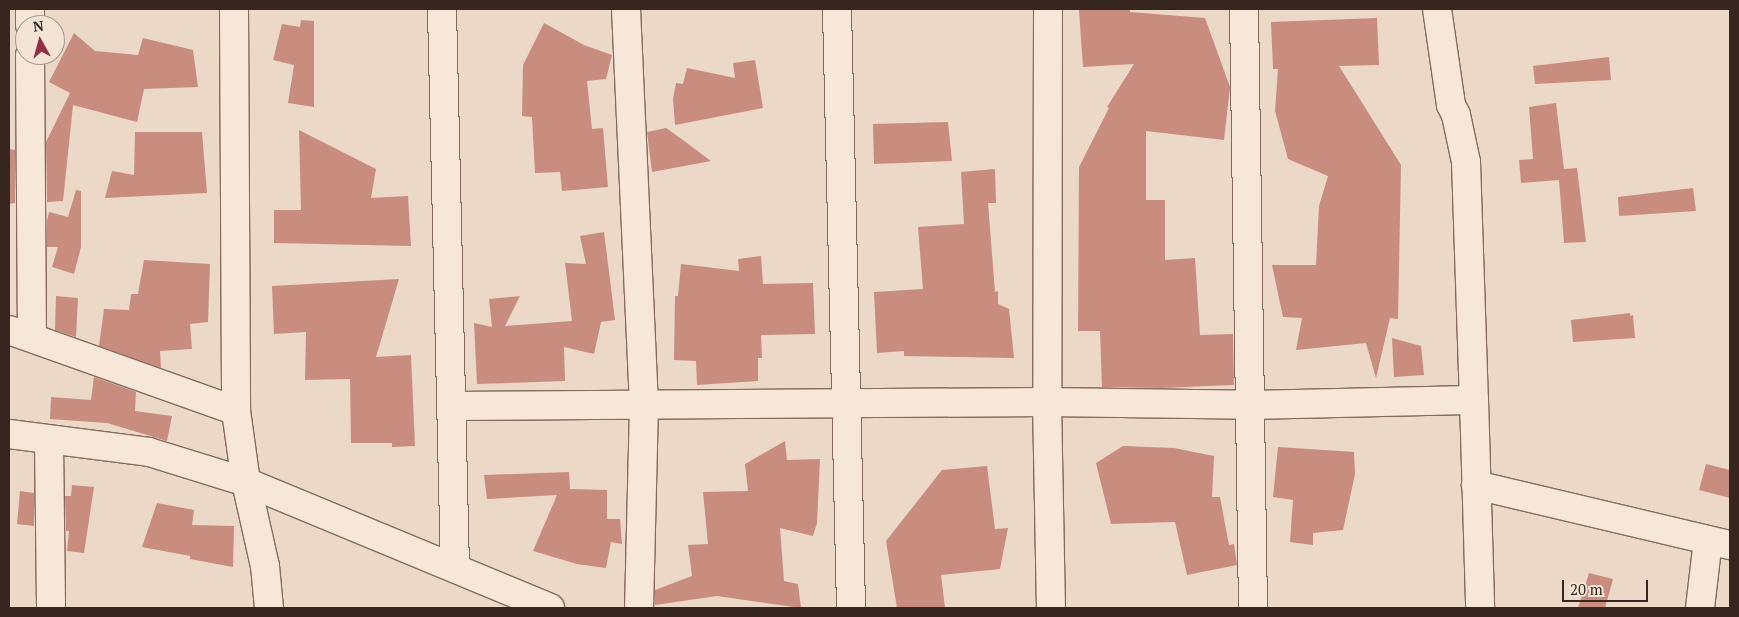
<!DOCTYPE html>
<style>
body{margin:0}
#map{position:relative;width:1739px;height:617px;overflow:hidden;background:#ecd8c6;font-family:"PT Serif",serif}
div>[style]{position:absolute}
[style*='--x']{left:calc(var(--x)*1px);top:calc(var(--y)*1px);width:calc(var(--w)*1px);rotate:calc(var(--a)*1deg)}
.building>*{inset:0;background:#c88d7e}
.roads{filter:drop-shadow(1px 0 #866a5d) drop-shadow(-1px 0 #866a5d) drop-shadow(0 1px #866a5d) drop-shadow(0 -1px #866a5d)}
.minor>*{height:28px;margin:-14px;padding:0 14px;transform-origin:14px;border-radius:14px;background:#f7e7d9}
span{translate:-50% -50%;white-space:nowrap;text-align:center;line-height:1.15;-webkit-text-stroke:4px #f4e4d5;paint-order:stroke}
.frame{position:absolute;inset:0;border:10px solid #372620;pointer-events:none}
.north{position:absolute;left:15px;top:15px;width:50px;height:50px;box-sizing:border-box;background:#f4e4d5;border:1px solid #a8988d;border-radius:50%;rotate:353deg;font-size:14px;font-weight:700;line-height:20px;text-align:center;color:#372620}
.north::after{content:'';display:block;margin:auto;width:18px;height:22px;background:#923047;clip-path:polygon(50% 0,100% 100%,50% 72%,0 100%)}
.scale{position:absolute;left:1562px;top:580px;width:86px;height:22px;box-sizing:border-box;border:2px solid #372620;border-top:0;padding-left:6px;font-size:15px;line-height:18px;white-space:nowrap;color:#372620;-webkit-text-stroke:4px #f4e4d5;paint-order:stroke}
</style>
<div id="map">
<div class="building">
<div style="clip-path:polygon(1130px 9px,1130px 12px,1205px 18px,1230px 87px,1224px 140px,1146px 131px,1146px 200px,1165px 200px,1165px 260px,1195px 258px,1200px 335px,1233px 334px,1234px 385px,1162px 388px,1102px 387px,1100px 331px,1078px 331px,1079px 167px,1109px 108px,1107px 107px,1134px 64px,1083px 67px,1079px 10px)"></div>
<div style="clip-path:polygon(1377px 18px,1379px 65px,1339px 66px,1401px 165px,1398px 319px,1390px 318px,1376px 378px,1366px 343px,1296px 350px,1302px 318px,1283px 317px,1272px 265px,1316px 265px,1319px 206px,1328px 176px,1288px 159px,1275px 111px,1278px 69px,1273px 69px,1271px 22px)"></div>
<div style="clip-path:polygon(301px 20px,314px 21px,314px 107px,288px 103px,294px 65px,273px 60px,282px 24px,300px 27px)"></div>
<div style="clip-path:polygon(544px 23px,584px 45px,612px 55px,606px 79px,587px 81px,592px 129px,603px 128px,608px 187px,562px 191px,560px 172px,535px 173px,532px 117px,522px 116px,523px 65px)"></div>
<div style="clip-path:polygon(74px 33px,95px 51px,138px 55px,143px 38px,193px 50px,198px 87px,144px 89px,137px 122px,73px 105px,63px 201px,47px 202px,46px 142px,70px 93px,49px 82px)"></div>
<div style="clip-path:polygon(1609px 57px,1611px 80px,1535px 84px,1533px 66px)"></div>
<div style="clip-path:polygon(755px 60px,763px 108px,675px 125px,673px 99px,676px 83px,683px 84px,687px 68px,735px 78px,733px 63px)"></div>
<div style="clip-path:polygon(1556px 103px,1564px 169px,1577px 168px,1586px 242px,1564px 243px,1559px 180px,1521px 183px,1519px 160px,1533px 159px,1529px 107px)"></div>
<div style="clip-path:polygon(948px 122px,952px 161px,874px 164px,873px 124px)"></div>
<div style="clip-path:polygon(666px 128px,683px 140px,711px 161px,652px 172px,647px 132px)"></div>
<div style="clip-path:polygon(299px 130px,376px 169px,371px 198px,408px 196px,411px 246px,274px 243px,274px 210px,301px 210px)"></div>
<div style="clip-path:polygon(135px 132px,202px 132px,207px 193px,105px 198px,112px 171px,134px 175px)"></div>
<div style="clip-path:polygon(9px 149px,15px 150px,15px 203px,9px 204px)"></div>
<div style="clip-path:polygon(995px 169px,996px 203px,988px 203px,995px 292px,998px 291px,998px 304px,1009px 309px,1014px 358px,904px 356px,904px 351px,877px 353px,874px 292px,923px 289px,918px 227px,964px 224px,961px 172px)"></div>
<div style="clip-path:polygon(1693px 188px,1696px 211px,1619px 216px,1618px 197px)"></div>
<div style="clip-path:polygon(76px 190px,81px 191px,81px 247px,74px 274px,52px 267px,58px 247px,47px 247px,47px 221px,49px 212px,68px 217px)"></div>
<div style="clip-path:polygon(604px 232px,615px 320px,601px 322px,594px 354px,564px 347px,565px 381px,477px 384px,474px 323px,492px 327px,489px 299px,520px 296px,505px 326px,572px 321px,565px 263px,586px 264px,580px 236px)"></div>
<div style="clip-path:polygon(761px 256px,763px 284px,813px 283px,815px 334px,761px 335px,762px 358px,758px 358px,758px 381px,697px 385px,696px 361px,674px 360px,675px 296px,678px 296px,681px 264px,739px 271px,738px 259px)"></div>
<div style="clip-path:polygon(144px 260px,210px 264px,208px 322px,190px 324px,192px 349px,160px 351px,161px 368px,99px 346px,104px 309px,129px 310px,131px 294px,138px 294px)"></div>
<div style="clip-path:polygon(399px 279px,376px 357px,411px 355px,415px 446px,392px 447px,392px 443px,351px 443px,350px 379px,305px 380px,306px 332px,274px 334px,272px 286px)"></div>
<div style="clip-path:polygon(56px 296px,78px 298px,76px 337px,55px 330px)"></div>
<div style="clip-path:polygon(1630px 313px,1630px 316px,1633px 315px,1635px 338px,1573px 342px,1571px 320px)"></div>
<div style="clip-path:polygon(1392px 338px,1421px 346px,1424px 375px,1394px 377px)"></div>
<div style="clip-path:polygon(94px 377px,136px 392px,135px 411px,172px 416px,167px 441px,107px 423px,50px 419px,51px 397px,91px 400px)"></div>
<div style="clip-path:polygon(785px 441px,787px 460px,820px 459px,817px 523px,813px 536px,780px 528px,784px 581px,798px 584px,801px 608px,717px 596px,655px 605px,655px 590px,692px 576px,688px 545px,708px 544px,703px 492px,748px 491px,745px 464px)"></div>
<div style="clip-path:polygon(1123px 446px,1174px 448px,1214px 456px,1212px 497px,1220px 497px,1229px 545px,1234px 544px,1237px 565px,1187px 575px,1175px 522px,1111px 524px,1096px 463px)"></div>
<div style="clip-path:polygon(1278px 447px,1354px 452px,1355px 474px,1343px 530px,1313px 533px,1313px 545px,1290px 542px,1293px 500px,1273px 497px)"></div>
<div style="clip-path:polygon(1706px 464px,1730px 470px,1730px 498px,1699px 490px)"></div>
<div style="clip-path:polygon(987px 466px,995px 529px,1008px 528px,1000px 569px,941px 575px,945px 608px,897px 608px,886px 541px,942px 470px)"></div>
<div style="clip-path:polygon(569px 472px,570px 489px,607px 490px,607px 519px,620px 519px,622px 544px,611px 542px,606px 568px,577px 564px,533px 551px,557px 495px,487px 499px,484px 475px)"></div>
<div style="clip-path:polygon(72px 485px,94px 487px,84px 553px,67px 551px,69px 531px,66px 531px,65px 496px,71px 496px)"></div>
<div style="clip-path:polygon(20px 491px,34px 493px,34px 526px,17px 524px)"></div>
<div style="clip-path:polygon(157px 503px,194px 510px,192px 525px,234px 526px,233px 567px,190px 559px,190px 556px,142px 547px)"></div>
<div style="clip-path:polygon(1589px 573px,1613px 579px,1605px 608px,1578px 608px)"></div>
</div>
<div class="roads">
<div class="minor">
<div style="--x:30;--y:9;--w:16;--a:90"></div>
<div style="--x:234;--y:9;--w:402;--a:89.7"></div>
<div style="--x:236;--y:411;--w:72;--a:82"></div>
<div style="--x:246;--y:482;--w:86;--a:77.3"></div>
<div style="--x:265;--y:566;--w:42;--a:84.6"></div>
<div style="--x:442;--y:9;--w:559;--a:88.67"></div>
<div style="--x:626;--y:9;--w:396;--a:87.4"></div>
<div style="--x:644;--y:405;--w:203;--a:91.4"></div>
<div style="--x:837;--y:9;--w:599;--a:88.66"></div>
<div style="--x:1048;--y:9;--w:393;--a:90.1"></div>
<div style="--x:1047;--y:402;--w:206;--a:88.9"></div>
<div style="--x:1244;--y:9;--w:599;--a:89.14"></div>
<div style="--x:1437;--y:9;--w:97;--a:81.7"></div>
<div style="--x:1451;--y:105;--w:11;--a:63"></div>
<div style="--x:1456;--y:115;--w:48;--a:78"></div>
<div style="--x:1466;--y:162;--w:238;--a:88.1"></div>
<div style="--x:30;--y:55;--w:282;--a:89.6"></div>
<div style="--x:9;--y:330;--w:241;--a:19.6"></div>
<div style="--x:452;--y:406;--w:595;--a:-0.39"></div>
<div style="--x:1047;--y:402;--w:203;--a:0.8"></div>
<div style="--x:1250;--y:405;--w:224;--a:-1.3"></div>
<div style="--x:1474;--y:400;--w:208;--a:88.3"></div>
<div style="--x:9;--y:434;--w:141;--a:7.3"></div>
<div style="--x:149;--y:452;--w:102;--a:17.2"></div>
<div style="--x:246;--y:482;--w:329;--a:22.5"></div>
<div style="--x:49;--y:441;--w:167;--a:89.3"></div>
<div style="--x:1476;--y:485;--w:261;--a:13.3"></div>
<div style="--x:1700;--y:608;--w:68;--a:-83.3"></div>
</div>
</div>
<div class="frame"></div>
<div class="north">N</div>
<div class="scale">20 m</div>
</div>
